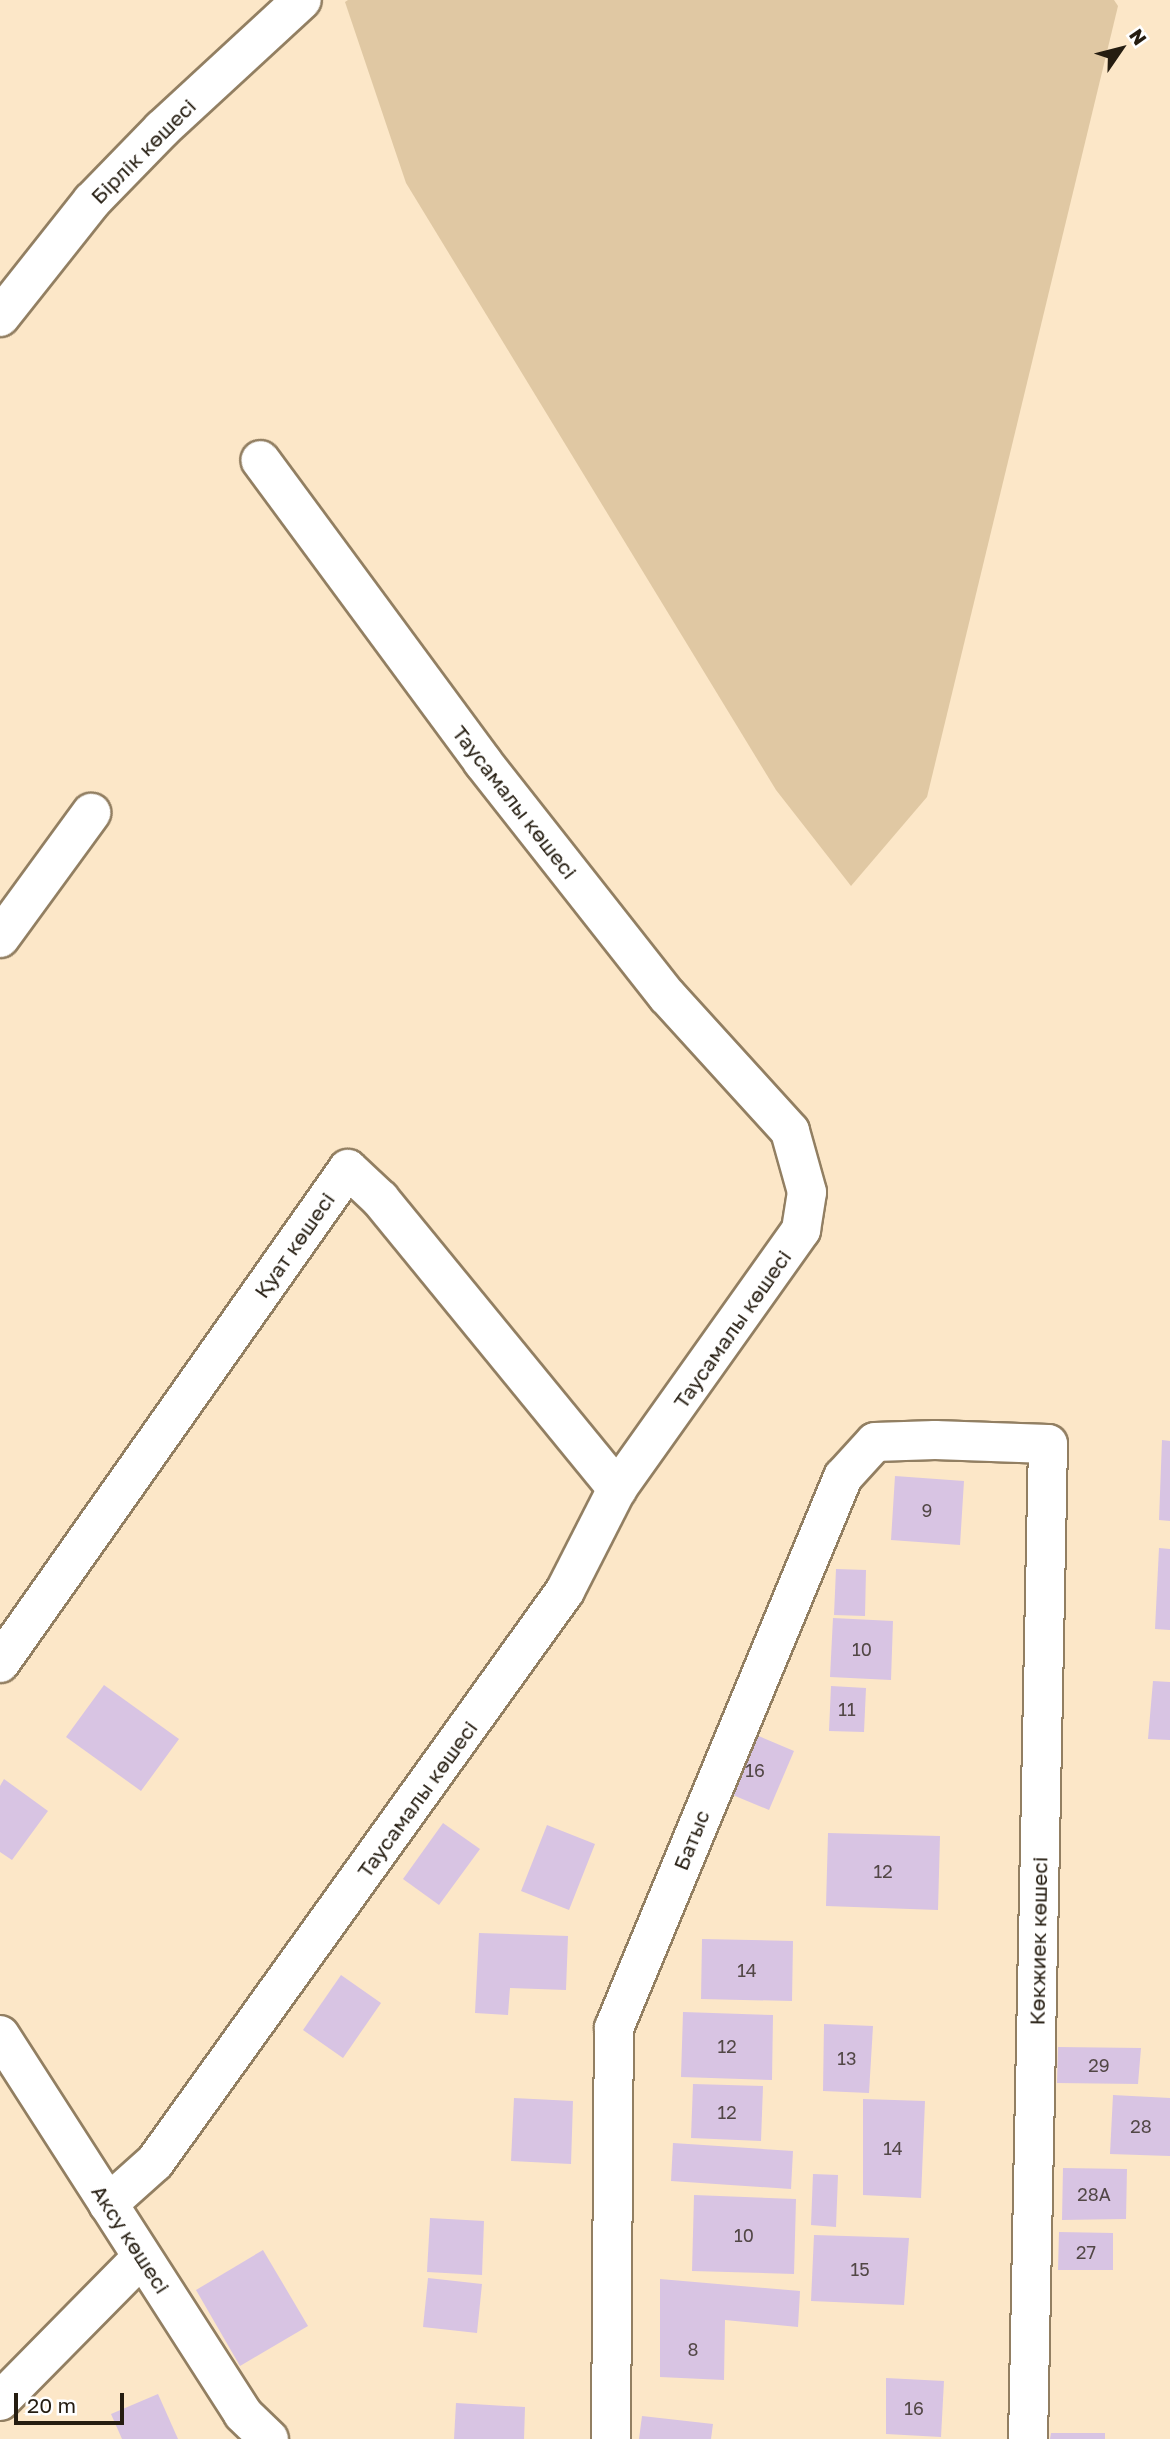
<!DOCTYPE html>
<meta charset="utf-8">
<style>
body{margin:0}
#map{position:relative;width:1170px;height:2439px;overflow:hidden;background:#fce7c8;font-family:"Golos Text",sans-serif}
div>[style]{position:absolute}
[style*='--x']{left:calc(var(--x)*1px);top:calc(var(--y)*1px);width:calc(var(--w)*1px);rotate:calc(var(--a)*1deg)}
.green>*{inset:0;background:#e0c8a3}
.building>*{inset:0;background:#d8c4e3}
.roads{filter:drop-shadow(2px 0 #927f62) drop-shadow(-2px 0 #927f62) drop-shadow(0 2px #927f62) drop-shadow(0 -2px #927f62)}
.minor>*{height:38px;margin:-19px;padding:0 19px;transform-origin:19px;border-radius:19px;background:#fff}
span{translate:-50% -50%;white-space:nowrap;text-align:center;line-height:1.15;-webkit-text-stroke:5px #fff;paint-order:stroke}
.number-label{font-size:18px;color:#524746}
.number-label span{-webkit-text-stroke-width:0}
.street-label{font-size:21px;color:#251d11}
.north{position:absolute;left:1086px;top:14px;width:70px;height:70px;-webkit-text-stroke:5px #fff;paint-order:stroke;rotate:55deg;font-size:19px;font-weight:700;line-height:28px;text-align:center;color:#251d11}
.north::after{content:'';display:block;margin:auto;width:24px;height:32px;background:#251d11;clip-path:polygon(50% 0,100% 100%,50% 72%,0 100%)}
.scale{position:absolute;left:14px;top:2393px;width:110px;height:32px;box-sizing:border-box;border:4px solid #251d11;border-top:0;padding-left:9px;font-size:21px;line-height:24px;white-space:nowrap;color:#251d11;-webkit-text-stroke:5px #fff;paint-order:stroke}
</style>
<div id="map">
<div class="green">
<div style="clip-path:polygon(348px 0,1114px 0,1118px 6px,927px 797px,851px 886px,776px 790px,406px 183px,345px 2px)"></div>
</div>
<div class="building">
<div style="clip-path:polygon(1162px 1440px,1170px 1441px,1170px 1521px,1159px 1520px)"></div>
<div style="clip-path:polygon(895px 1476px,964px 1481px,960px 1545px,891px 1540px)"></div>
<div style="clip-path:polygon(1159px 1548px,1170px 1549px,1170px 1630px,1155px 1629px)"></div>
<div style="clip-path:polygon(836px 1569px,866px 1570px,865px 1616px,834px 1615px)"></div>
<div style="clip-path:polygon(833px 1618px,893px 1621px,891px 1680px,830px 1677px)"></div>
<div style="clip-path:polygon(1153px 1681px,1170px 1682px,1170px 1740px,1148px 1739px)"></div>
<div style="clip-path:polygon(104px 1685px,179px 1739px,141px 1791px,66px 1737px)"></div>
<div style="clip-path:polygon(831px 1686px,866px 1688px,864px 1732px,829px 1731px)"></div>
<div style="clip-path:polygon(742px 1729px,794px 1751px,769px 1810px,716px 1788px)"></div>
<div style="clip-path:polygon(4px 1779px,48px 1811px,12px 1860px,0 1852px,0 1786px)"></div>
<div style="clip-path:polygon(443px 1823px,480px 1849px,439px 1905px,403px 1879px)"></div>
<div style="clip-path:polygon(547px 1825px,595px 1844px,569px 1910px,521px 1891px)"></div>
<div style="clip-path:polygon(828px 1833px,940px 1836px,938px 1910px,826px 1906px)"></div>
<div style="clip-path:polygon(479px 1933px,568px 1936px,566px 1990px,510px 1988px,508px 2015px,475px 2013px)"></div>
<div style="clip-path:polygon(702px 1939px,793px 1941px,792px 2001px,701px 1999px)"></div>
<div style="clip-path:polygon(341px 1975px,381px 2003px,343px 2058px,303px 2030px)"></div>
<div style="clip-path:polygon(683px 2012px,773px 2015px,772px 2080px,681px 2077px)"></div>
<div style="clip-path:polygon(824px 2024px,873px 2026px,869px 2093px,823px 2091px)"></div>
<div style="clip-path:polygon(1058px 2047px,1141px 2048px,1138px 2084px,1057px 2083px)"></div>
<div style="clip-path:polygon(693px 2084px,763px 2086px,761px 2141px,691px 2138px)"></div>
<div style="clip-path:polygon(1113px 2095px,1170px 2098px,1170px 2156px,1110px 2154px)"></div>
<div style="clip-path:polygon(514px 2098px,573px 2101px,571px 2164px,511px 2161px)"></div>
<div style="clip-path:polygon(863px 2099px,925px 2101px,921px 2198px,863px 2195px)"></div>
<div style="clip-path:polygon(673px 2143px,793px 2151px,791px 2189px,671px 2181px)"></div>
<div style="clip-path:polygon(1063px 2168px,1127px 2169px,1126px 2219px,1062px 2220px)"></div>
<div style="clip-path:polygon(813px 2174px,838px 2175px,836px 2227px,811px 2225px)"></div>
<div style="clip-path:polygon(694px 2195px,796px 2199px,794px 2274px,692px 2271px)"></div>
<div style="clip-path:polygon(430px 2218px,484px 2221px,482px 2275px,427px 2272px)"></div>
<div style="clip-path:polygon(1059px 2232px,1113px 2233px,1113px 2270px,1058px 2270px)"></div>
<div style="clip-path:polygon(814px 2235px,909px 2238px,904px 2305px,811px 2301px)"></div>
<div style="clip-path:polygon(263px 2250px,308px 2326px,240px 2366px,196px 2290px)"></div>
<div style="clip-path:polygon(428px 2278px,482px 2284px,477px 2333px,423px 2327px)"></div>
<div style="clip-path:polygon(660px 2279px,800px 2291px,798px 2327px,725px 2320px,724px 2380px,660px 2377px)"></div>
<div style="clip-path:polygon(886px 2378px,944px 2381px,941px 2437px,886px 2434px)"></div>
<div style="clip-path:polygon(158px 2394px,178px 2439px,122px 2439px,111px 2414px)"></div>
<div style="clip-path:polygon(456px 2403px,525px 2407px,524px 2439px,454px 2439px)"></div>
<div style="clip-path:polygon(642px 2416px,713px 2424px,711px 2439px,639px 2439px)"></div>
<div style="clip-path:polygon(1051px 2433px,1105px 2433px,1105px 2439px,1050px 2439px)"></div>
</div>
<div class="roads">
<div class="minor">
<div style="--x:0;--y:317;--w:148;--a:-51.6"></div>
<div style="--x:92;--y:201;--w:100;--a:-45.8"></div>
<div style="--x:162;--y:129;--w:190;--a:-42.7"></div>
<div style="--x:0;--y:938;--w:155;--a:-53.9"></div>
<div style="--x:0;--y:1663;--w:604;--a:-54.84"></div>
<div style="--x:348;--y:1169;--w:44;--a:43.2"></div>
<div style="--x:380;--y:1199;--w:375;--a:50.7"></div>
<div style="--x:0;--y:2035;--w:450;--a:57.3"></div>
<div style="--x:243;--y:2414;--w:36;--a:44"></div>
<div style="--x:108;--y:2204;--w:63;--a:-41.8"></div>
<div style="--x:155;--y:2162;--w:703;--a:-54.32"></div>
<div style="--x:565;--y:1591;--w:114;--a:-63"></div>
<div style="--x:617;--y:1489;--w:318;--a:-54.6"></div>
<div style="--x:801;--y:1230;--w:38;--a:-81"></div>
<div style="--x:807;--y:1192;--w:63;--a:-105.6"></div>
<div style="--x:790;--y:1131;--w:183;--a:-132.3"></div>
<div style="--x:667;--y:996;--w:298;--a:-128.2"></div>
<div style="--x:483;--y:762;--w:375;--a:-126.4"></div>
<div style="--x:0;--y:2401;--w:202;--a:-45.4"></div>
<div style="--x:611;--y:2439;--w:411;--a:-89.6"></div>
<div style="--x:614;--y:2028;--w:597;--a:-67.43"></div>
<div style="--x:843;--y:1477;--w:47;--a:-47.6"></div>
<div style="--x:875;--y:1442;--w:60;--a:-1.9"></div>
<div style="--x:935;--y:1440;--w:113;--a:2"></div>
<div style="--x:1048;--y:1444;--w:995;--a:91.15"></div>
</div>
</div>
<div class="number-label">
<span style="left:927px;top:1510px">9</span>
<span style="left:862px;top:1649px">10</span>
<span style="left:847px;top:1709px">11</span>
<span style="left:755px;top:1770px">16</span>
<span style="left:883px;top:1871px">12</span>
<span style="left:747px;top:1970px">14</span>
<span style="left:727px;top:2046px">12</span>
<span style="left:847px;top:2058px">13</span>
<span style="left:1099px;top:2065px">29</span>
<span style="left:727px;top:2112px">12</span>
<span style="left:1141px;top:2126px">28</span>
<span style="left:893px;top:2148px">14</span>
<span style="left:1094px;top:2194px">28А</span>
<span style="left:744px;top:2235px">10</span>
<span style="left:1086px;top:2252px">27</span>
<span style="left:860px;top:2269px">15</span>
<span style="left:693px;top:2349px">8</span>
<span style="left:914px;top:2408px">16</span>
</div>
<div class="street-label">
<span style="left:143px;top:151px;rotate:-45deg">Бірлік көшесі</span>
<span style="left:515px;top:802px;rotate:52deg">Таусамалы көшесі</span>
<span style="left:294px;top:1245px;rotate:-55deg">Қуат көшесі</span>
<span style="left:732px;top:1329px;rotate:-55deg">Таусамалы көшесі</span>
<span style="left:417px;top:1799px;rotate:-54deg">Таусамалы көшесі</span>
<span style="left:691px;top:1840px;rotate:-68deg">Батыс</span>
<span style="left:1038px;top:1941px;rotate:-89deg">Көкжиек көшесі</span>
<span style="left:131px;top:2239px;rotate:57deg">Аксу көшесі</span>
</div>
<div class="north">N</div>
<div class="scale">20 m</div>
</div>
